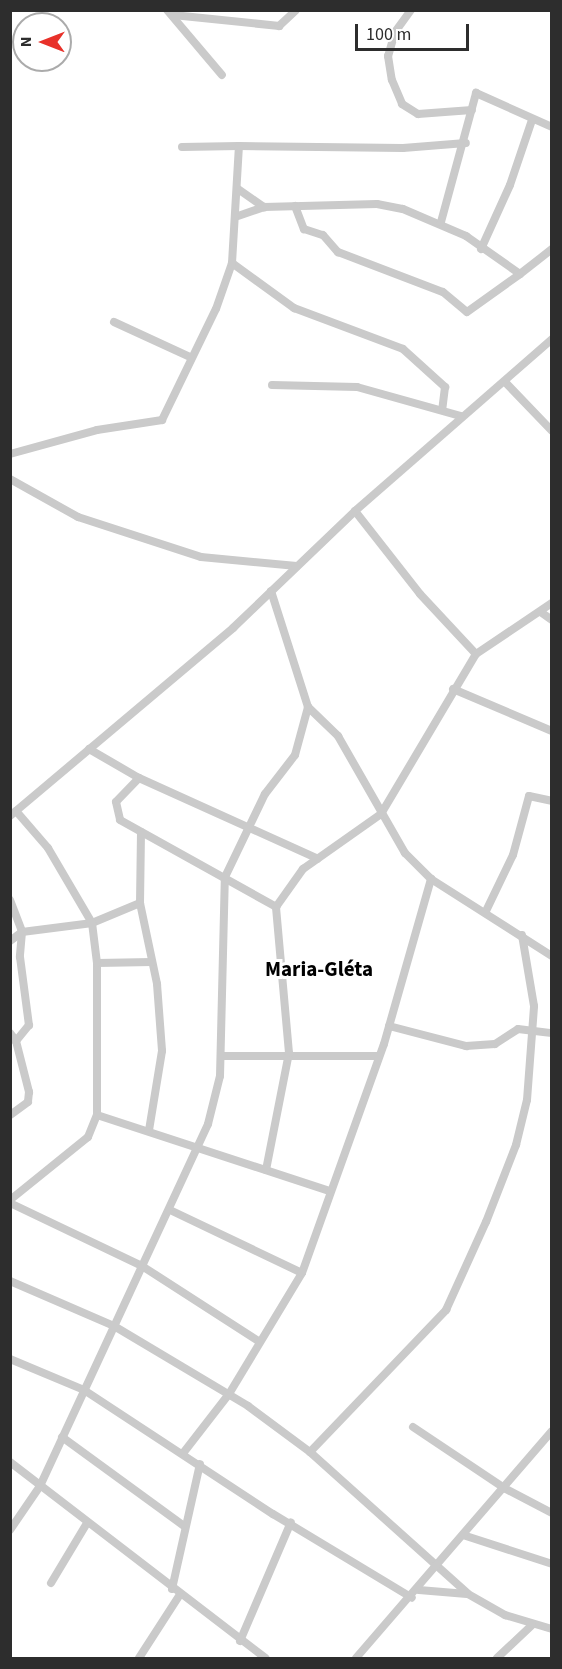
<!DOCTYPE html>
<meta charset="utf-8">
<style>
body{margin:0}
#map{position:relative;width:562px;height:1669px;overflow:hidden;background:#fff;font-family:"Source Sans 3",sans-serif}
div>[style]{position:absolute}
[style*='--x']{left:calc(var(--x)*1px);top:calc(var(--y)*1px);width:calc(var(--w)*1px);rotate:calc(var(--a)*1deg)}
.minor>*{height:8px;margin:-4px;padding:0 4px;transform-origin:4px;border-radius:4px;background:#cacaca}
span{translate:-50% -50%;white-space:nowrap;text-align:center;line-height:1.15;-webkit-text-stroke:6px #fff;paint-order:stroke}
.quarter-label{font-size:21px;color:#000;font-weight:700}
.frame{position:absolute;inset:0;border:12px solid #2d2d2d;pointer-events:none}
.north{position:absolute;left:12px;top:12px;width:60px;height:60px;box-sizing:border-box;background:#fff;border:2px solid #ababab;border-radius:50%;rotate:270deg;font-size:16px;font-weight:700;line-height:24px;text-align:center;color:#2d2d2d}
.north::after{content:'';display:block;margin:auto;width:21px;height:27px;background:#e8312a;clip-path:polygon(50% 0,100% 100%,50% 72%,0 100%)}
.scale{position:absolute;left:355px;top:24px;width:114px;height:27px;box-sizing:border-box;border:3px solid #2d2d2d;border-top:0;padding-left:8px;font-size:18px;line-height:21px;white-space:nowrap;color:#2d2d2d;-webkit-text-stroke:4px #fff;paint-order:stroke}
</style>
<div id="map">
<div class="minor">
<div style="--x:167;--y:10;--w:85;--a:49.8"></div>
<div style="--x:411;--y:10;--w:27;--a:126"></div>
<div style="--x:395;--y:32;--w:25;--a:106"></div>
<div style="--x:388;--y:56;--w:24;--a:81"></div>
<div style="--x:392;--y:80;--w:26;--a:67"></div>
<div style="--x:402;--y:104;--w:19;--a:32"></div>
<div style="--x:418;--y:114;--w:54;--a:-4.2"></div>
<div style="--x:173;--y:15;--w:107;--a:5.9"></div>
<div style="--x:279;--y:26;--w:23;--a:-43"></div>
<div style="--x:182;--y:147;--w:57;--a:-1"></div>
<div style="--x:238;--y:189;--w:32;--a:35"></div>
<div style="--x:264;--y:207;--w:113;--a:-1.5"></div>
<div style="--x:377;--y:204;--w:26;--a:11"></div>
<div style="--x:403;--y:209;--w:69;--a:23.2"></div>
<div style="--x:466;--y:236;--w:66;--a:35.1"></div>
<div style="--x:520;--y:274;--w:41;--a:-38"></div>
<div style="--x:295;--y:206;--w:25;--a:69"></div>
<div style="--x:304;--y:229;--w:20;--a:18"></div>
<div style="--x:323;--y:235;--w:23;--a:49"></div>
<div style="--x:338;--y:252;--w:112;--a:20.9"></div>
<div style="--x:443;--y:292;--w:31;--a:40"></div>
<div style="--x:467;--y:312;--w:65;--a:-35.6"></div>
<div style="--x:238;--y:216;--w:28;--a:-19"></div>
<div style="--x:441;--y:222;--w:134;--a:-74.8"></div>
<div style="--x:476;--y:93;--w:83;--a:24.1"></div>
<div style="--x:481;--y:249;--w:70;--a:-65.6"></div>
<div style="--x:510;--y:185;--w:69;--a:-71.3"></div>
<div style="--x:232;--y:263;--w:77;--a:36"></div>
<div style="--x:294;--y:308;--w:116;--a:20.6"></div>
<div style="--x:403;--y:349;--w:57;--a:42.1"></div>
<div style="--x:445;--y:387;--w:23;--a:97"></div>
<div style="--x:114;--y:322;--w:84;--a:24.7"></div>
<div style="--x:505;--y:382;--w:68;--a:46.2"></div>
<div style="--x:272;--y:385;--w:85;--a:1.3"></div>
<div style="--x:357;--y:387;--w:108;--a:15.6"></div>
<div style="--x:10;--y:454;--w:90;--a:-15.4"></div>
<div style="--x:97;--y:430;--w:66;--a:-8.7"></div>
<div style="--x:162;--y:420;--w:123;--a:-64.1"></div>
<div style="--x:216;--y:309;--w:49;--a:-70.8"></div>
<div style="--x:232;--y:263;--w:117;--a:-86.6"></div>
<div style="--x:239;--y:146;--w:164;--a:0.7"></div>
<div style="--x:403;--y:148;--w:63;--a:-4.5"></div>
<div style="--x:10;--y:479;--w:78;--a:29.2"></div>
<div style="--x:78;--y:517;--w:129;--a:18"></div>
<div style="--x:201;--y:557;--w:96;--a:5.4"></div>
<div style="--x:355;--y:511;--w:105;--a:51.9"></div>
<div style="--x:420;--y:594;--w:82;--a:47"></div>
<div style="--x:271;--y:591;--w:122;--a:72.3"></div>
<div style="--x:308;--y:707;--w:42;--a:44"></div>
<div style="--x:338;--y:736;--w:135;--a:60.2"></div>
<div style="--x:405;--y:853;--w:37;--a:45"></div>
<div style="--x:431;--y:879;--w:143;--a:32.5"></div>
<div style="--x:542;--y:613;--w:12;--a:35"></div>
<div style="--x:453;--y:689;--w:108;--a:23"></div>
<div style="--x:89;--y:749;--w:58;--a:30.1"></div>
<div style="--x:139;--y:778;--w:196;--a:24.3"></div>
<div style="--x:139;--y:778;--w:33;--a:134"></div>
<div style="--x:116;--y:802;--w:18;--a:77"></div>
<div style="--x:120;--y:820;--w:179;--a:29.1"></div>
<div style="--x:10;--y:816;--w:292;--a:-40.1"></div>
<div style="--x:233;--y:628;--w:169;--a:-43.8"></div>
<div style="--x:355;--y:511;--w:262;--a:-41.1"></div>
<div style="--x:141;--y:832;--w:71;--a:90.8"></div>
<div style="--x:140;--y:903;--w:83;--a:78.1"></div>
<div style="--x:157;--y:984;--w:67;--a:85.7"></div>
<div style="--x:162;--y:1051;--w:80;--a:99.3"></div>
<div style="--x:10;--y:900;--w:34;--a:69"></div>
<div style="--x:22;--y:932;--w:25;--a:95"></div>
<div style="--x:20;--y:957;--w:69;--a:82.5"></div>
<div style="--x:29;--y:1025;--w:21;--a:129"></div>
<div style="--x:16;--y:1041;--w:53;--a:75.7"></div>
<div style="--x:29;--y:1092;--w:10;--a:96"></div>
<div style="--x:28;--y:1102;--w:22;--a:144"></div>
<div style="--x:486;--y:911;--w:62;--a:-64.3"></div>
<div style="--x:513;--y:855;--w:61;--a:-74.8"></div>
<div style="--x:529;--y:796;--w:24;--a:12"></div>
<div style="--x:10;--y:941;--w:15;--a:-37"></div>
<div style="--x:22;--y:932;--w:71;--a:-7.3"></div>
<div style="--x:92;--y:923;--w:52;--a:-22.6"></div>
<div style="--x:97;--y:963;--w:55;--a:-1"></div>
<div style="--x:389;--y:1026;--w:80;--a:14.6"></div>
<div style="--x:466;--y:1046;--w:29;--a:-4"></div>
<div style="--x:495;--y:1044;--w:27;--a:-33"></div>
<div style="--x:518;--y:1029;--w:34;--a:7"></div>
<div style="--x:10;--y:1033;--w:10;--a:53"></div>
<div style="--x:221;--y:1056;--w:158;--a:0"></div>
<div style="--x:97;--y:1115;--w:245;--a:18.1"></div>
<div style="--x:266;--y:1170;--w:119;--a:-78.9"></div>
<div style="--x:289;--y:1053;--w:147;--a:-95.1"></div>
<div style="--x:276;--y:907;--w:47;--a:-54.6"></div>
<div style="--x:303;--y:869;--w:95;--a:-35.2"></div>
<div style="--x:381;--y:814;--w:186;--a:-59.3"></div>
<div style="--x:476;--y:654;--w:92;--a:-33.9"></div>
<div style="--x:10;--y:1200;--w:100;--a:-38.9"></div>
<div style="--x:88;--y:1137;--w:24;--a:-68"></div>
<div style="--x:97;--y:1115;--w:152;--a:-90"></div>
<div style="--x:97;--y:963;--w:40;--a:-97.1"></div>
<div style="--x:92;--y:923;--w:87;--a:-120.4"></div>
<div style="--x:48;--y:848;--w:49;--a:-130.9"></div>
<div style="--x:10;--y:1203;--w:146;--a:25.5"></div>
<div style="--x:142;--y:1266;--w:140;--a:32.8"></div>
<div style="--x:170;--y:1210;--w:146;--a:25.5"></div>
<div style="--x:10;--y:1281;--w:113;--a:23.4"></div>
<div style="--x:114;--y:1326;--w:156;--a:30.8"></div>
<div style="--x:248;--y:1406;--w:77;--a:36.6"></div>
<div style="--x:310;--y:1452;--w:212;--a:41.9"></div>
<div style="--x:468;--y:1594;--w:43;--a:29.6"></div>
<div style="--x:505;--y:1615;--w:49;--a:16.6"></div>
<div style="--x:10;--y:1359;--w:80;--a:22.7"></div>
<div style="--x:84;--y:1390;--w:226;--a:33.3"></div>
<div style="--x:273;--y:1514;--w:162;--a:31.1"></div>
<div style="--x:413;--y:1427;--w:110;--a:33.8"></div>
<div style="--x:504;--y:1488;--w:54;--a:27.5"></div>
<div style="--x:62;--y:1437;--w:151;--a:36.1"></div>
<div style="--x:184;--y:1452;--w:73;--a:-52.2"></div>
<div style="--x:229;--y:1394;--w:141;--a:-58.9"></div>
<div style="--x:302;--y:1273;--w:243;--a:-70.3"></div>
<div style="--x:384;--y:1044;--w:172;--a:-74.1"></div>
<div style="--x:310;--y:1452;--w:197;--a:-46.2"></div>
<div style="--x:446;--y:1310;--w:97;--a:-65.6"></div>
<div style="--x:486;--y:1222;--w:83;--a:-68.7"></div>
<div style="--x:516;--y:1145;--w:46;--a:-76.3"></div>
<div style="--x:527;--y:1100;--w:94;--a:-85.7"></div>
<div style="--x:534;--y:1006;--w:72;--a:-99.6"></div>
<div style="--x:10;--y:1462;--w:322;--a:37.5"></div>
<div style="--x:10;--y:1530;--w:53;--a:-55.7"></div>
<div style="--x:40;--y:1486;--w:399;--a:-65.1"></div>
<div style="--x:208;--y:1124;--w:49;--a:-76"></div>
<div style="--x:220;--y:1076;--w:199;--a:-88.6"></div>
<div style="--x:225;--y:877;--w:92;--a:-64.3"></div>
<div style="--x:265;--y:794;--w:49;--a:-52.4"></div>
<div style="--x:295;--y:755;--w:50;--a:-74.8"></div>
<div style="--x:466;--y:1536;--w:90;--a:18"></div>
<div style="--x:51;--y:1583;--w:70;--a:-59"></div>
<div style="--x:172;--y:1589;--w:128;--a:-77.4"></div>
<div style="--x:419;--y:1590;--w:48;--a:4.8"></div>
<div style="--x:240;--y:1641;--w:129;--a:-66.8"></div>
<div style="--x:139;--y:1658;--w:74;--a:-57.2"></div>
<div style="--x:356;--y:1658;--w:300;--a:-49.2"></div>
<div style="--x:497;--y:1658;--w:48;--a:-43.3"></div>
</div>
<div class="quarter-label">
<span style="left:319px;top:969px">Maria-Gléta</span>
</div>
<div class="frame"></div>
<div class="north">N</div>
<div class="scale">100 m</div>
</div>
